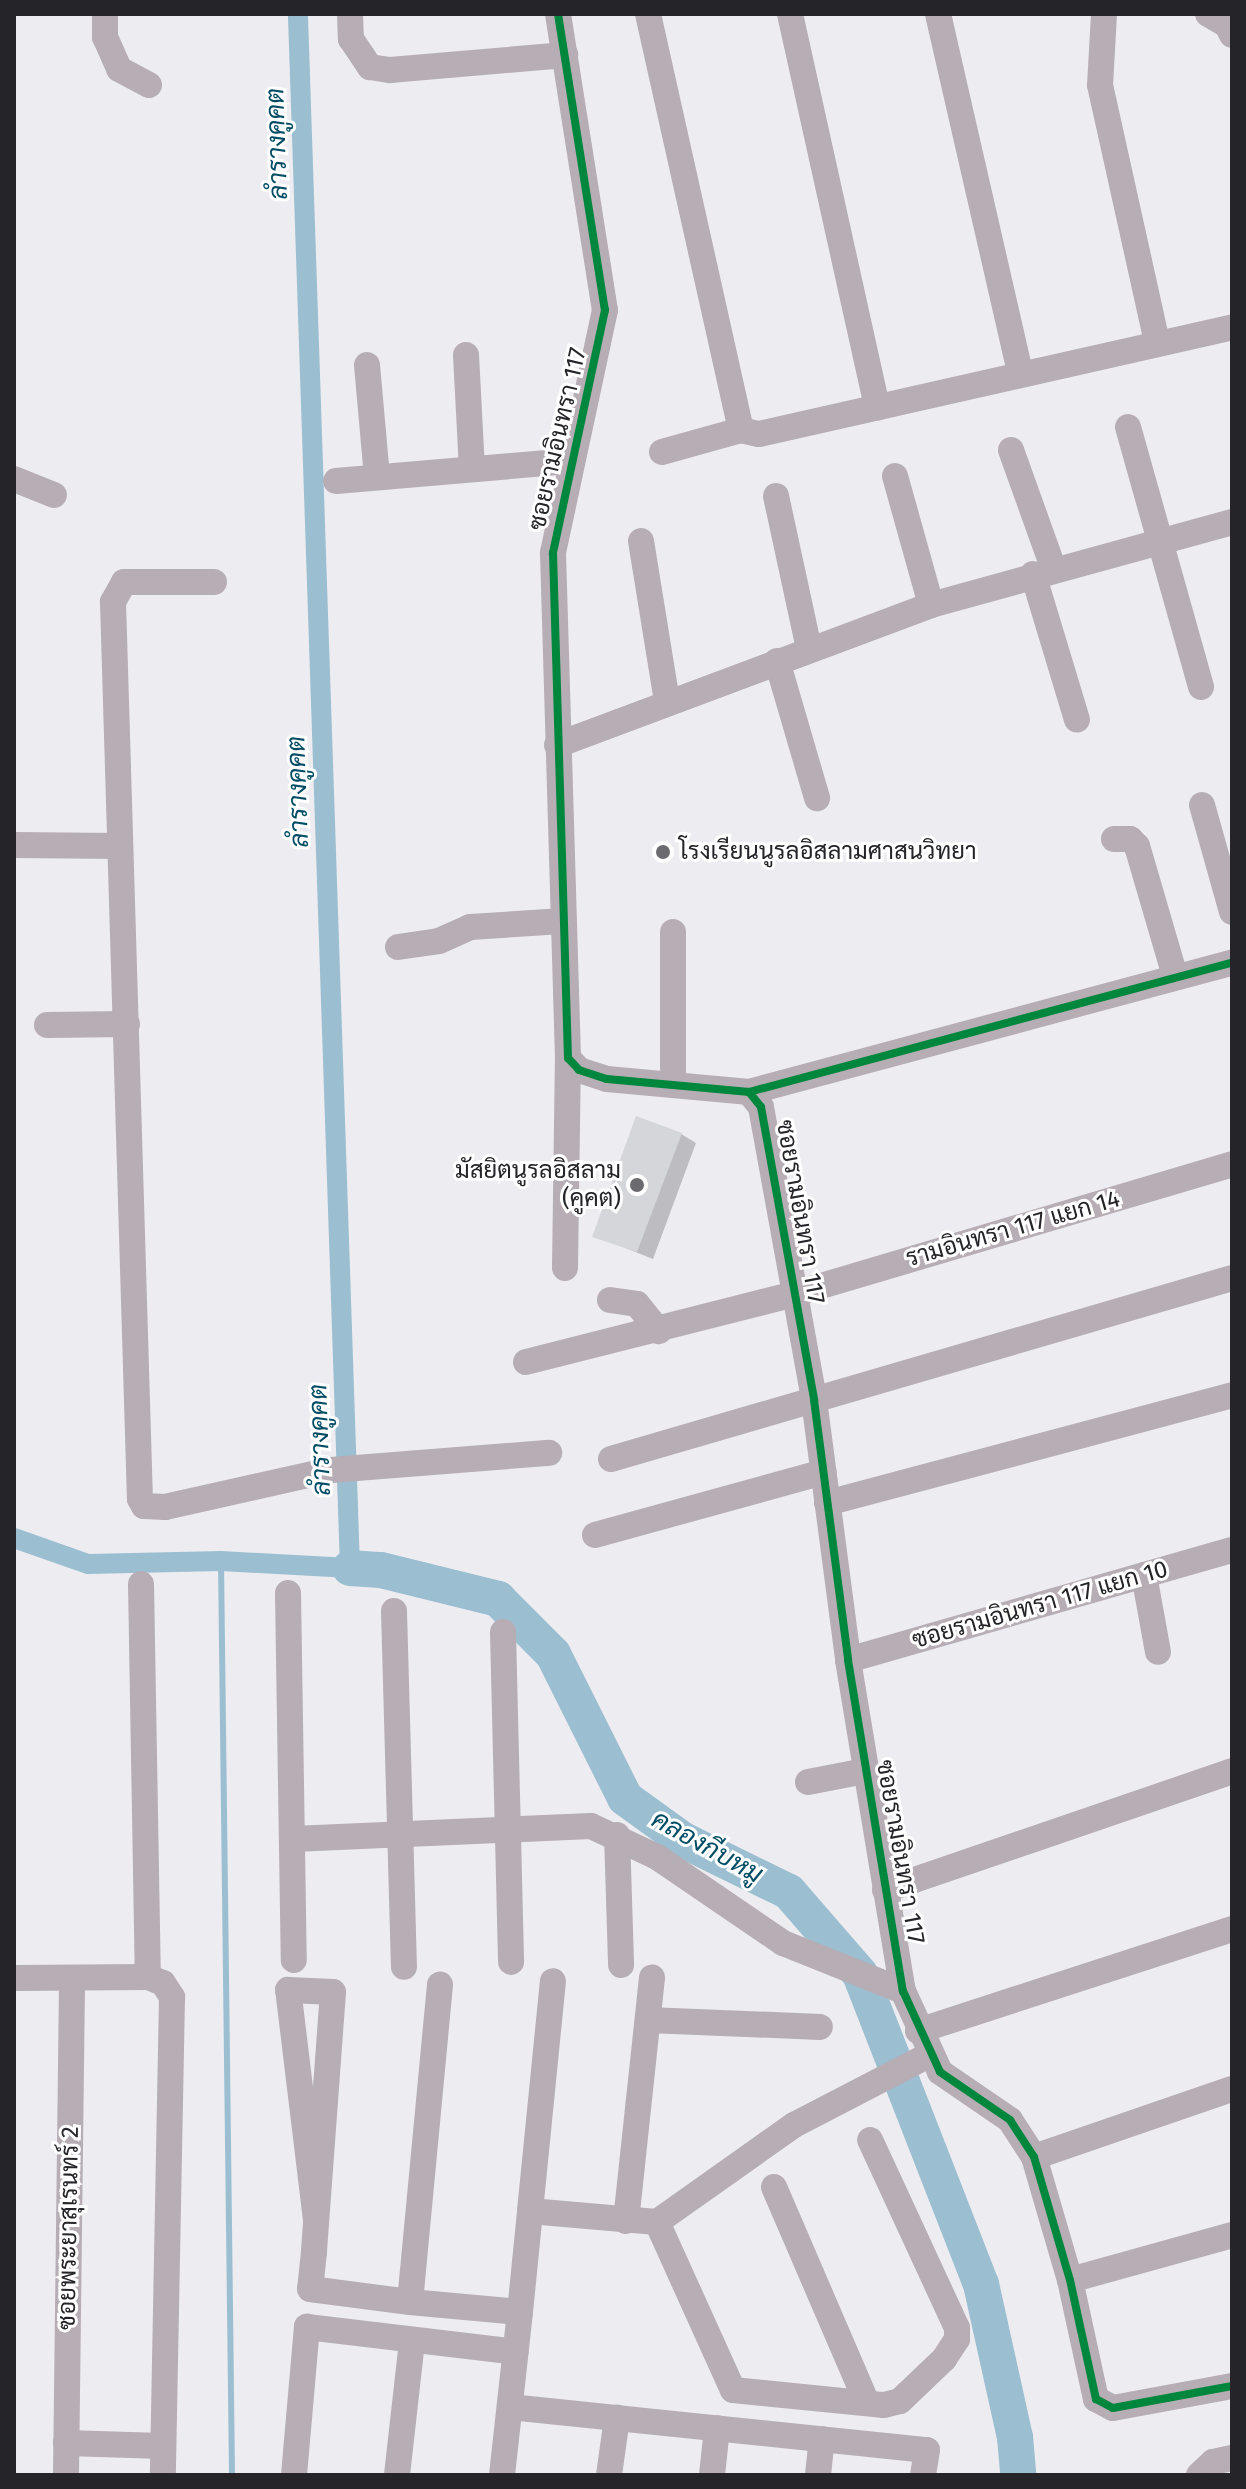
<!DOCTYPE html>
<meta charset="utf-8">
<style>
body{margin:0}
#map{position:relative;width:1246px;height:2489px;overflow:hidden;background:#edecf1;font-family:"Fira Sans",Sarabun,sans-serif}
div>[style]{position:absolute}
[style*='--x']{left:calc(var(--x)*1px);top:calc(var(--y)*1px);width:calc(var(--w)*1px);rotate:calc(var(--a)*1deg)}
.shadow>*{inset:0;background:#0003}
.stream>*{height:6px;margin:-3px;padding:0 3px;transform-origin:3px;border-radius:3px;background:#9bbfd1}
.canal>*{height:20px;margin:-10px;padding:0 10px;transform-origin:10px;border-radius:10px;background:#9bbfd1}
.river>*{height:36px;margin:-18px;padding:0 18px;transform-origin:18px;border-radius:18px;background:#9bbfd1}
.building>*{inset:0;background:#d5d6d9}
.minor>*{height:26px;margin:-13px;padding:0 13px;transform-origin:13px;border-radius:13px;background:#b6adb5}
.cycleway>*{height:8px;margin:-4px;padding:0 4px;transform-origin:4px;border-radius:4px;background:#00873e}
.dots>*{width:22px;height:22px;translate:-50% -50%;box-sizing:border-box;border:4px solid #fff;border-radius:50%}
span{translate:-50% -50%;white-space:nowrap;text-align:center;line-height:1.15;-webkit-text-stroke:6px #fff;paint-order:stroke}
.street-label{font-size:24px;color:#252428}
.poi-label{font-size:24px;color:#252428}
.left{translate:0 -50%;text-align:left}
.right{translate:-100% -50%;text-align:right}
.water-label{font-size:26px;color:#004c64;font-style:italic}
.frame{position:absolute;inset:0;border:16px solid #252428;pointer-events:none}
</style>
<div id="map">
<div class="shadow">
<div style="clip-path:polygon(681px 1134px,696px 1143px,653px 1259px,595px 1236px)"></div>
</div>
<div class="stream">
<div style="--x:221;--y:1561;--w:914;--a:89.31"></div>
</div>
<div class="canal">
<div style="--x:14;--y:1538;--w:78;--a:19.4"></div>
<div style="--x:88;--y:1564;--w:133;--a:-1.3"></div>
<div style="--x:221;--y:1561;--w:129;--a:3.1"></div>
<div style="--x:350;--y:1568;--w:1555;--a:-91.92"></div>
</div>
<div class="river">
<div style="--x:350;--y:1568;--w:31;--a:4"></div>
<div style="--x:381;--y:1570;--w:121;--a:13.9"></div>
<div style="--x:498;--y:1599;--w:78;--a:45"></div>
<div style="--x:553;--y:1654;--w:161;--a:63.4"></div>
<div style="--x:625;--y:1798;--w:72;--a:35.9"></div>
<div style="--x:683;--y:1840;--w:118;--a:26.1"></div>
<div style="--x:789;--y:1892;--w:108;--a:49.1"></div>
<div style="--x:860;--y:1974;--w:333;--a:68.7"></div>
<div style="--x:981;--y:2284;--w:157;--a:77.5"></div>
<div style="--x:1015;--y:2437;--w:38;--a:85"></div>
</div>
<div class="building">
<div style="clip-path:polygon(636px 1116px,682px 1133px,637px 1252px,592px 1237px)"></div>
</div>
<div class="minor">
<div style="--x:105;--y:14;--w:23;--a:90"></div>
<div style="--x:105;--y:37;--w:35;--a:66"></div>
<div style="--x:119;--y:69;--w:34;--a:28"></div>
<div style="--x:350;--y:14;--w:25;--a:88"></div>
<div style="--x:351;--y:39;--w:34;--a:56"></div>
<div style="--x:370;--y:67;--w:20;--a:9"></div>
<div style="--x:390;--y:70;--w:176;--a:-4.9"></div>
<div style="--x:558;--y:14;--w:300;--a:81"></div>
<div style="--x:605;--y:310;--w:249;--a:102.1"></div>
<div style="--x:553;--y:553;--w:505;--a:88.3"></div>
<div style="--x:568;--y:1058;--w:16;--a:47"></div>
<div style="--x:579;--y:1070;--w:29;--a:18"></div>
<div style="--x:607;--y:1079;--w:143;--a:5.2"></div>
<div style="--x:749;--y:1092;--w:500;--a:-15"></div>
<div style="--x:648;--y:14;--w:426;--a:77.4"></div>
<div style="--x:790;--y:14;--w:403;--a:77.5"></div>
<div style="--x:938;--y:14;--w:368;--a:77.1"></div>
<div style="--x:1104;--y:14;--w:71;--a:93.2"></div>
<div style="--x:1100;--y:85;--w:264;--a:77.5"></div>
<div style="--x:1208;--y:14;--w:22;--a:30"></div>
<div style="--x:1227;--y:25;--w:11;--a:63"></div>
<div style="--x:466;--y:355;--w:114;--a:87"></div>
<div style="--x:367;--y:365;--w:112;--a:84.9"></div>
<div style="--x:1128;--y:427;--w:270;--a:74.3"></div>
<div style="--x:1011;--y:450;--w:124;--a:70.3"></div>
<div style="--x:662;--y:452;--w:82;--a:-15.6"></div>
<div style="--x:741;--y:430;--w:18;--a:13"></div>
<div style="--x:759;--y:434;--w:485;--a:-12.7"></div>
<div style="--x:895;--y:476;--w:134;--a:74.4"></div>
<div style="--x:14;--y:479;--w:43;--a:21.8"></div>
<div style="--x:336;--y:481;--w:236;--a:-4.9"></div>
<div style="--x:776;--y:496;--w:157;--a:77.8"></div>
<div style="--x:641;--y:541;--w:163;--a:80.8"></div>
<div style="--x:1033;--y:574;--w:152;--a:73.2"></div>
<div style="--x:214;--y:582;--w:90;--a:180"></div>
<div style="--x:124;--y:582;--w:23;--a:119"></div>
<div style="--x:113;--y:602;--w:897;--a:88.28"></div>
<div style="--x:140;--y:1499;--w:8;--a:60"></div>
<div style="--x:144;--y:1506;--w:21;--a:3"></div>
<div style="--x:165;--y:1507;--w:170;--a:-12.6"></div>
<div style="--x:331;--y:1470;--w:219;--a:-4.5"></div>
<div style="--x:777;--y:661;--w:143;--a:73.7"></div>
<div style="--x:557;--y:745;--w:399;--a:-20.5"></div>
<div style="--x:931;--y:605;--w:312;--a:-15.4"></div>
<div style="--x:1202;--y:805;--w:111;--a:74.3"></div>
<div style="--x:1114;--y:839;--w:16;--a:0"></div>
<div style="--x:1130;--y:839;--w:10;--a:45"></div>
<div style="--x:1137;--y:846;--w:135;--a:73.7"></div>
<div style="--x:14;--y:845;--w:106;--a:0.5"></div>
<div style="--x:673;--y:932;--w:152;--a:90"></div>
<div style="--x:398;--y:947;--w:41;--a:-8.3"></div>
<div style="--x:439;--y:941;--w:34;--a:-24"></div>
<div style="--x:470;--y:927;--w:93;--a:-3.7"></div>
<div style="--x:47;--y:1025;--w:80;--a:-0.7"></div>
<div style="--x:749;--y:1092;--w:19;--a:51"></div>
<div style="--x:761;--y:1107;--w:298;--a:79.7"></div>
<div style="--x:814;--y:1400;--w:262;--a:82.5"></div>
<div style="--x:848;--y:1660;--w:336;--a:80.6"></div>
<div style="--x:903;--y:1991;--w:89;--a:65.4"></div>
<div style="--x:940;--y:2072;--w:85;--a:34.4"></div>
<div style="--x:1010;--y:2120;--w:44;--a:57"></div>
<div style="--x:1034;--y:2157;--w:128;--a:73.7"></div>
<div style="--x:1070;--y:2280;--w:122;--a:77.7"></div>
<div style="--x:1096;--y:2399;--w:19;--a:28"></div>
<div style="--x:1113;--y:2408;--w:121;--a:-10.5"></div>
<div style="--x:565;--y:1268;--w:210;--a:-89.2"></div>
<div style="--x:610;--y:1300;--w:27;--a:8"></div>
<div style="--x:637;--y:1304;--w:35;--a:51"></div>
<div style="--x:526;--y:1362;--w:276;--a:-14.2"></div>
<div style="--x:794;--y:1294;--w:457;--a:-16.5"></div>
<div style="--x:611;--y:1459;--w:647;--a:-16.25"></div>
<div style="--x:827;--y:1503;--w:419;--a:-14.9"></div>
<div style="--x:595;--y:1535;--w:237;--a:-15.4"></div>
<div style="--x:1144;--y:1575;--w:78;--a:79.7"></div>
<div style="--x:141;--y:1584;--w:393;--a:89"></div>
<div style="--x:288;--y:1593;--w:367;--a:89.1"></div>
<div style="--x:394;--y:1611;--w:356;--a:88.4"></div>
<div style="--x:503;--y:1632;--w:330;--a:88.6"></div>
<div style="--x:848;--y:1660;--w:399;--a:-16"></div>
<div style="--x:808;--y:1782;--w:58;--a:-10.9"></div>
<div style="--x:617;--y:1835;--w:130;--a:88.2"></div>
<div style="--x:293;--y:1839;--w:298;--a:-2.5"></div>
<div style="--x:591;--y:1826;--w:73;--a:25.2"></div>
<div style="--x:657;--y:1857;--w:153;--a:34.3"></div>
<div style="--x:783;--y:1943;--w:129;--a:21.8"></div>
<div style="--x:885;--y:1890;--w:367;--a:-18.9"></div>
<div style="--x:14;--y:1978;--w:134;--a:-0.4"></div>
<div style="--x:148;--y:1977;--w:16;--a:22"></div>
<div style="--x:163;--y:1983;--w:17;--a:57"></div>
<div style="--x:172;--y:1997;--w:478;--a:91.1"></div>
<div style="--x:648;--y:2020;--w:172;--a:2.3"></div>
<div style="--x:918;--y:2031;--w:330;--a:-18"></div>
<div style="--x:1034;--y:2157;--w:209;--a:-19"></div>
<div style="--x:774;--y:2187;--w:235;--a:66.7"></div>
<div style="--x:530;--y:2211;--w:231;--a:-84.3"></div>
<div style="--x:316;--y:2220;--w:232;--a:-96.9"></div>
<div style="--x:288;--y:1990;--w:45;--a:2.5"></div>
<div style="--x:333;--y:1992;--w:261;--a:94.2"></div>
<div style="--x:314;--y:2252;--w:37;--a:96"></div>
<div style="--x:310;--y:2289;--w:101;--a:7.4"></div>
<div style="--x:410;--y:2302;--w:110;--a:5.2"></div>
<div style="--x:520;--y:2312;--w:101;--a:-84.3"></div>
<div style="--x:530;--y:2211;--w:127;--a:5"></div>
<div style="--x:657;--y:2222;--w:168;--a:-35.3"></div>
<div style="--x:794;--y:2125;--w:152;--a:-27.4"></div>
<div style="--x:626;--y:2221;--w:245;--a:-83.9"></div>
<div style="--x:657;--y:2222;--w:184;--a:65.7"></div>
<div style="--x:733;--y:2390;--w:152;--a:5.7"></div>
<div style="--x:884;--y:2405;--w:16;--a:-14"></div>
<div style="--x:900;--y:2401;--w:61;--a:-43.7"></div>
<div style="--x:944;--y:2359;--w:24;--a:-57"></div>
<div style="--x:957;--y:2339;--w:11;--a:-90"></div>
<div style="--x:957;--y:2328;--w:207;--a:-114.8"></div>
<div style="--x:1070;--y:2280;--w:168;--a:-15.5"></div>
<div style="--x:410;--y:2302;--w:319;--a:-84.6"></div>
<div style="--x:510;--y:2407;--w:419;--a:5.9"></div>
<div style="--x:927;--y:2450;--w:25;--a:99"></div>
<div style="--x:66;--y:2443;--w:97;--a:1.8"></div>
<div style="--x:66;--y:2475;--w:495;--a:-89.3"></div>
<div style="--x:294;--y:2475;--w:149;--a:-85"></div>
<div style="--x:307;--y:2327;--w:210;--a:6.8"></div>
<div style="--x:397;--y:2475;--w:135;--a:-83.6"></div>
<div style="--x:502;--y:2475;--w:164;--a:-83.7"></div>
<div style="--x:609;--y:2475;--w:58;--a:-82"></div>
<div style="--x:712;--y:2475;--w:47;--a:-83.9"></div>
<div style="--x:818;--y:2475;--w:36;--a:-84"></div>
<div style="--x:1199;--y:2475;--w:19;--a:-43"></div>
<div style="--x:1213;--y:2462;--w:19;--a:-12"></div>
</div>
<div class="cycleway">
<div style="--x:558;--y:14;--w:300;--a:81"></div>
<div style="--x:605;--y:310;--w:249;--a:102.1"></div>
<div style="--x:553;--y:553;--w:505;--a:88.3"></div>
<div style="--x:568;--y:1058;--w:16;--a:47"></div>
<div style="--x:579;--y:1070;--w:29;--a:18"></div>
<div style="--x:607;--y:1079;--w:143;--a:5.2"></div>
<div style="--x:749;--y:1092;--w:500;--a:-15"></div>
<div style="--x:749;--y:1092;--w:19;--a:51"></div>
<div style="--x:761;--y:1107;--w:298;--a:79.7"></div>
<div style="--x:814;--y:1400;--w:262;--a:82.5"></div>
<div style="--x:848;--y:1660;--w:336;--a:80.6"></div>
<div style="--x:903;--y:1991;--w:89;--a:65.4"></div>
<div style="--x:940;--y:2072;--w:85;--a:34.4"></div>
<div style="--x:1010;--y:2120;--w:44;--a:57"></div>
<div style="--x:1034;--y:2157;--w:128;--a:73.7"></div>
<div style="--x:1070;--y:2280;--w:122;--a:77.7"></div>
<div style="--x:1096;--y:2399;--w:19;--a:28"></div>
<div style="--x:1113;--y:2408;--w:121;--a:-10.5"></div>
</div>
<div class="dots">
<div style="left:663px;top:852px;background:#6b6a6e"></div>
<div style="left:637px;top:1185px;background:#6b6a6e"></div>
</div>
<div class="street-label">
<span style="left:558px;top:439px;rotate:-77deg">ซอยรามอินทรา 117</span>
<span style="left:800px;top:1212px;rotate:80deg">ซอยรามอินทรา 117</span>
<span style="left:1013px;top:1229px;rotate:-16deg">รามอินทรา 117 แยก 14</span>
<span style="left:1040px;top:1605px;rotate:-16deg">ซอยรามอินทรา 117 แยก 10</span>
<span style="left:900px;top:1852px;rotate:80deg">ซอยรามอินทรา 117</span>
<span style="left:69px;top:2228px;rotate:-89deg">ซอยพระยาสุเรนทร์ 2</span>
</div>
<div class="poi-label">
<span class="left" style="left:679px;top:852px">โรงเรียนนูรลอิสลามศาสนวิทยา</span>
<span class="right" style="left:621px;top:1185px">มัสยิตนูรลอิสลาม<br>(คูคต)</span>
</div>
<div class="water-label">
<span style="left:277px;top:144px;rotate:-92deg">ลำรางคูคต</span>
<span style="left:298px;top:792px;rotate:-92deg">ลำรางคูคต</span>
<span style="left:320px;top:1440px;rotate:-92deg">ลำรางคูคต</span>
<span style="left:707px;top:1847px;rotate:29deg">คลองกีบหมู</span>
</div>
<div class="frame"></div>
</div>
